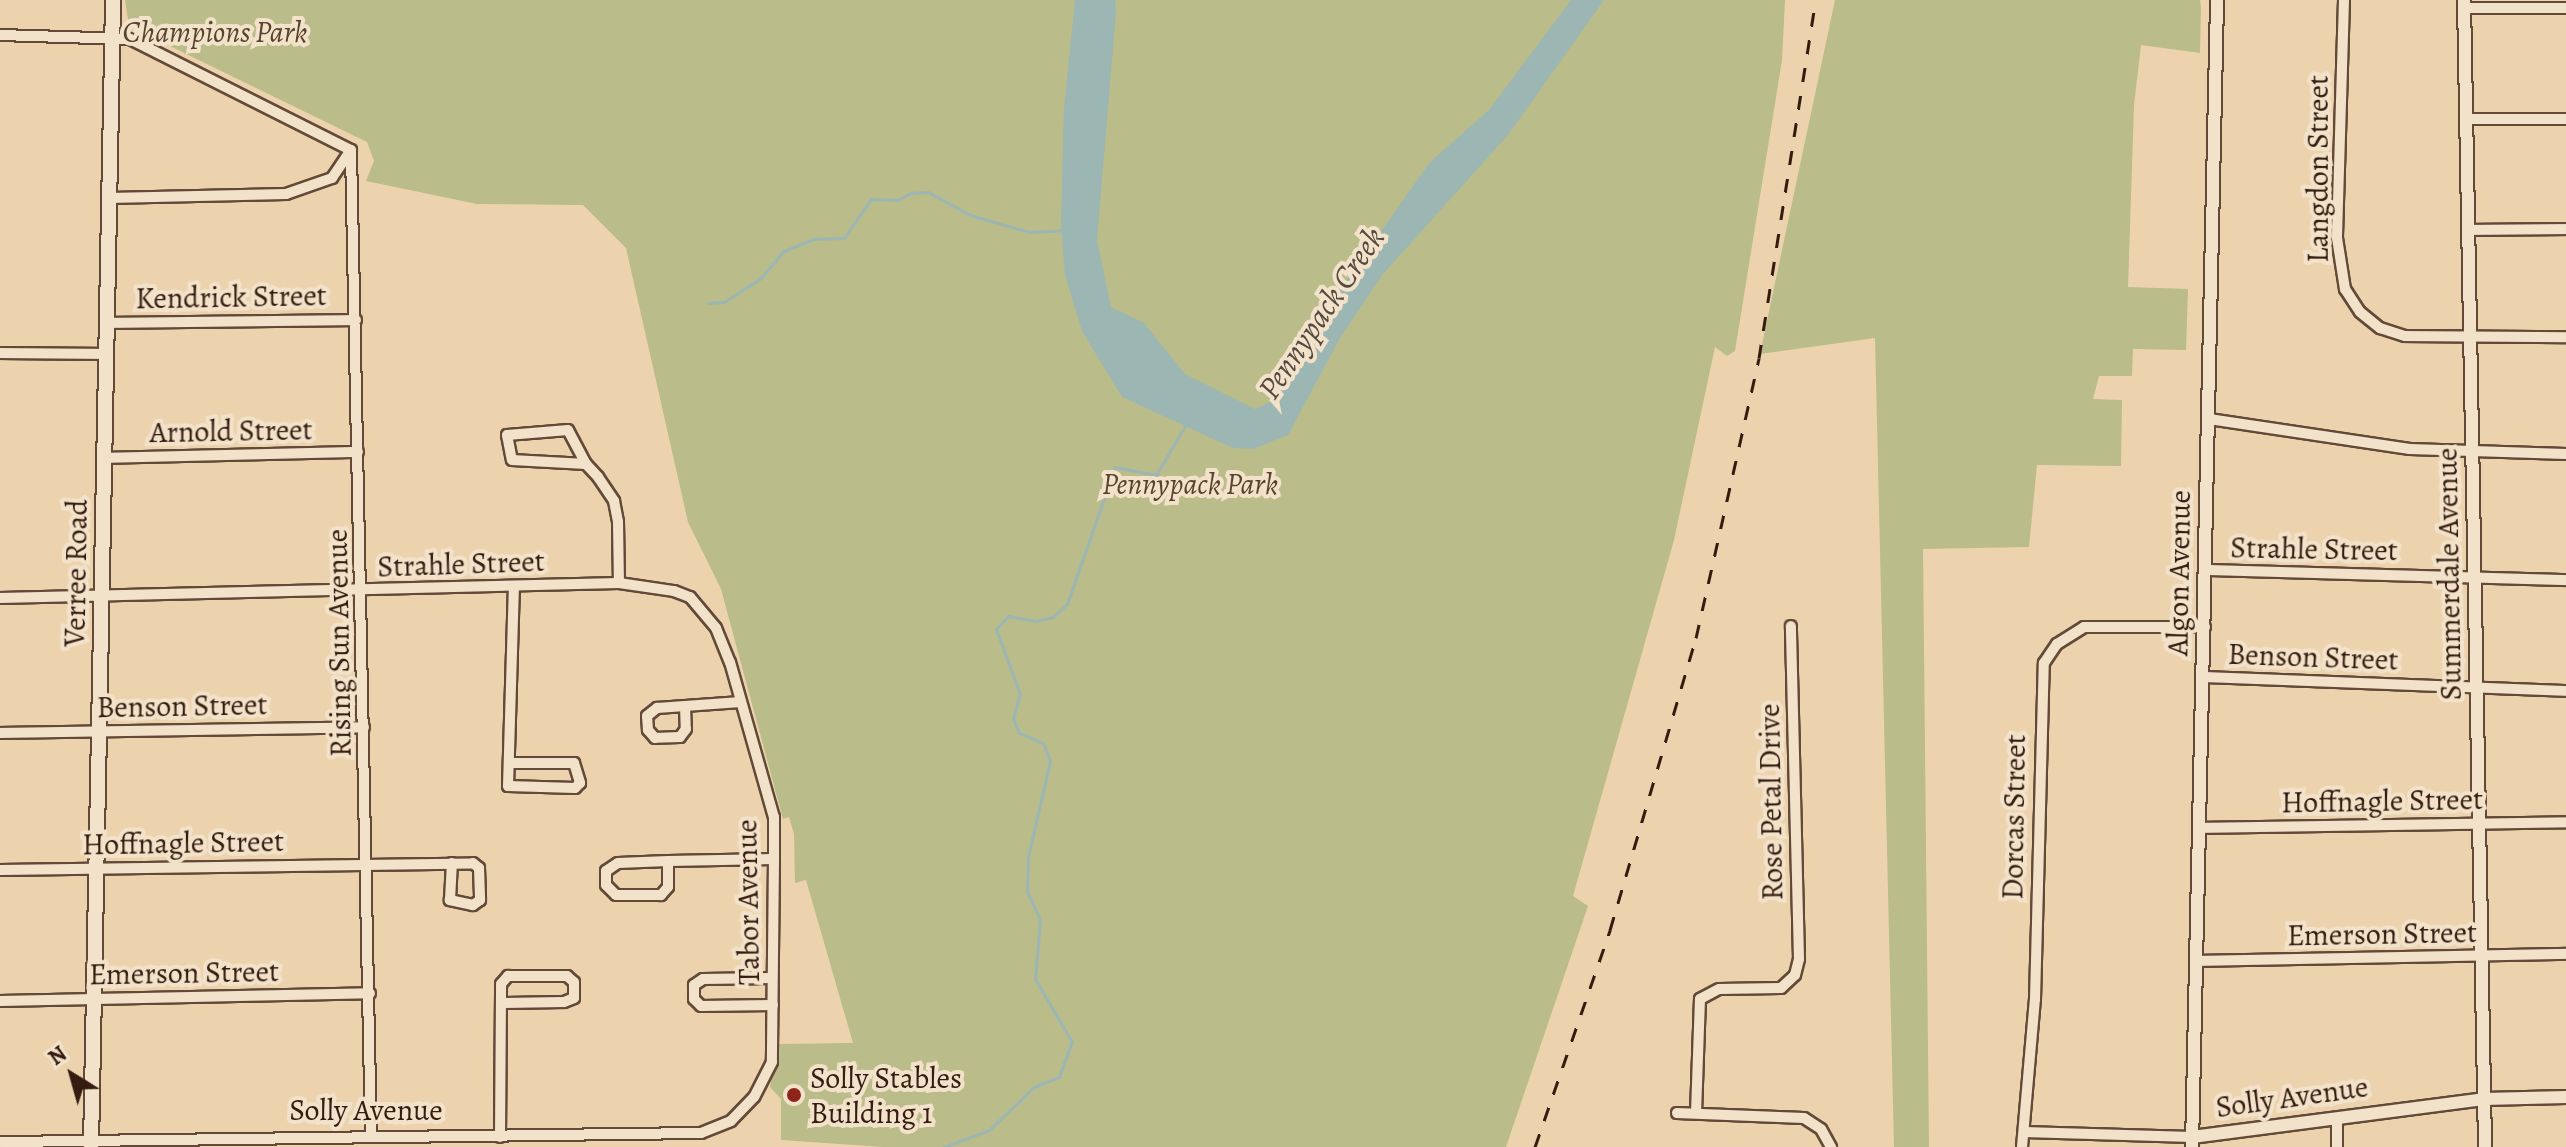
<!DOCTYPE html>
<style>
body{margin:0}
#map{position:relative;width:2566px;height:1147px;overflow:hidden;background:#ecd3ae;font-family:Alegreya,serif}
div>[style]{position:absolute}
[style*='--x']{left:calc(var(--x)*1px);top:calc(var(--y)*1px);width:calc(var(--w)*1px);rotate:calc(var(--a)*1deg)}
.green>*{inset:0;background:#babc89}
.water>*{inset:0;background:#9cb6b4}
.stream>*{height:3px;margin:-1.5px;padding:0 1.5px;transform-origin:1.5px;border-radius:1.5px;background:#9cb6b4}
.roads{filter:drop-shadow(2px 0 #634a38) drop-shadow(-2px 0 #634a38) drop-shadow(0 2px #634a38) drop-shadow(0 -2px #634a38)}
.minor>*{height:10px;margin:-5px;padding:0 5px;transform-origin:5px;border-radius:5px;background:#f3e2ca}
.tertiary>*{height:12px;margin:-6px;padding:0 6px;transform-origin:6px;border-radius:6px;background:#f3e2ca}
.secondary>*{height:14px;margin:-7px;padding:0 7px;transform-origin:7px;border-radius:7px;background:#f3e2ca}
.rail>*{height:3px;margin-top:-1.5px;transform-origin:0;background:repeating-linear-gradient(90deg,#351c10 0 14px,transparent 0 28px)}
.dots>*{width:22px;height:22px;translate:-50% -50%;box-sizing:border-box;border:4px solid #f3e2ca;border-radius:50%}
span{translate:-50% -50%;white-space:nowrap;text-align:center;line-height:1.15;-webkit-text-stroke:8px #f3e2ca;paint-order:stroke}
.park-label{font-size:30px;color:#56442e;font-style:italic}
.street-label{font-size:30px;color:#351c10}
.poi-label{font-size:30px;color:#351c10}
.left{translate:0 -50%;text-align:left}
.water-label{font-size:32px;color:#544a41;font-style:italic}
.north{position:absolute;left:32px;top:1035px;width:80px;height:80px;-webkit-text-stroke:6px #f3e2ca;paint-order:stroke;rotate:323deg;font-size:22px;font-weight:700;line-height:32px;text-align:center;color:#351c10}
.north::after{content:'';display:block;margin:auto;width:28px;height:36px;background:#351c10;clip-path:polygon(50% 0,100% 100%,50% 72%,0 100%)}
</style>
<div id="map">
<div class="green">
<div style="clip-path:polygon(125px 0,1785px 0,1782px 60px,1735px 351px,1727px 356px,1715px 347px,1674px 540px,1573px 896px,1588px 906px,1506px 1147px,883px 1147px,781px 1140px,781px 1099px,770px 1087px,779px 1044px,853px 1043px,806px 880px,795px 883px,794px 834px,789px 817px,783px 819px,721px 589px,688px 522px,626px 248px,583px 205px,477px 204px,366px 181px,374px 161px,367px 142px,129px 26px)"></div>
<div style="clip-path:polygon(1835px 0,2200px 0,2201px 7px,2200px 53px,2141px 45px,2134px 105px,2128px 287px,2188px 289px,2186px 350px,2133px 349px,2132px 376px,2099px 376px,2093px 399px,2122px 400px,2121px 466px,2037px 465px,2029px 547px,1923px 549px,1929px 1147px,1894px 1147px,1875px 338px,1760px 354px)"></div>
</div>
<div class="water">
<div style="clip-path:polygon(1075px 0,1115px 0,1116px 12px,1097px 240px,1111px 307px,1144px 323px,1185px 374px,1255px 409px,1275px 400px,1338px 292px,1430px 162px,1489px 110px,1571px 0,1604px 0,1508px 135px,1383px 274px,1340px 338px,1288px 435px,1253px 449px,1233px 448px,1122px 397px,1082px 331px,1065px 275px,1061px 224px,1064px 109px)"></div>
</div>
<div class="stream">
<div style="--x:708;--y:303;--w:16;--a:-4"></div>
<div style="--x:724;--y:302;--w:44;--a:-33"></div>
<div style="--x:761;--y:278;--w:35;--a:-50"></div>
<div style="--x:784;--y:251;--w:31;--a:-22"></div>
<div style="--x:813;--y:239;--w:31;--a:-2"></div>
<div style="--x:844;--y:238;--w:47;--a:-55.3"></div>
<div style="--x:871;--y:199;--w:27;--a:2"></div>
<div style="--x:898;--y:200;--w:14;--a:-30"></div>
<div style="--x:910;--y:193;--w:18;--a:-3"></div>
<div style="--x:928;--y:192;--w:48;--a:28.7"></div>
<div style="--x:970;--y:215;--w:61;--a:16.1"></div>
<div style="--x:1029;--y:232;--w:33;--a:-3"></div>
<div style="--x:944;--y:1147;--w:48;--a:-20.7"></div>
<div style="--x:989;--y:1130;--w:62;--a:-43.7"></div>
<div style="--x:1034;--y:1087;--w:27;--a:-22"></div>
<div style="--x:1059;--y:1077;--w:37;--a:-70"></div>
<div style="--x:1072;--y:1042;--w:73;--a:-120.4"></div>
<div style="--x:1035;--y:979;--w:59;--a:-85.2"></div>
<div style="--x:1040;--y:920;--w:32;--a:-114"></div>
<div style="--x:1027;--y:891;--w:34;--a:-88"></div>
<div style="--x:1028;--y:857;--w:98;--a:-77.1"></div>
<div style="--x:1050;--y:761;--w:19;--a:-111"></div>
<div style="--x:1043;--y:743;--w:26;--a:-157"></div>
<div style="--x:1019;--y:733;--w:16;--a:-112"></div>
<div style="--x:1013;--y:718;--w:25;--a:-74"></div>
<div style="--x:1020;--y:694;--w:69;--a:-110.3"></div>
<div style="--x:996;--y:629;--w:18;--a:-47"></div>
<div style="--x:1008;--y:616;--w:28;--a:10"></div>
<div style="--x:1036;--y:621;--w:17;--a:-13"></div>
<div style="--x:1053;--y:617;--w:19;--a:-43"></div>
<div style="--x:1067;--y:604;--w:145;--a:-70.7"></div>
<div style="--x:1115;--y:467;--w:42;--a:11"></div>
<div style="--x:1156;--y:475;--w:59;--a:-59.5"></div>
</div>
<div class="roads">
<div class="minor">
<div style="--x:2344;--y:0;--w:238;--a:91.7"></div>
<div style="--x:2337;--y:238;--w:52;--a:81.1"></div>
<div style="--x:2345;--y:289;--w:27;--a:57"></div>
<div style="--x:2360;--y:312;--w:26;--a:39"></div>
<div style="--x:2380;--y:328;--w:26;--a:18"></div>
<div style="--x:2405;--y:336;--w:161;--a:0.4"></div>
<div style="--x:2464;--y:8;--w:102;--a:0"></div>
<div style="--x:0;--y:35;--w:130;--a:1.8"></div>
<div style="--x:130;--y:39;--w:247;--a:26.7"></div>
<div style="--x:2466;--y:119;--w:100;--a:0"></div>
<div style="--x:351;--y:150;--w:985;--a:88.84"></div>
<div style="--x:109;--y:198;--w:177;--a:-1.3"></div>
<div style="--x:286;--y:194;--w:49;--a:-19.2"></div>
<div style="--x:332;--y:178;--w:32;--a:-56"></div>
<div style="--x:2468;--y:230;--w:98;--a:-0.6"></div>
<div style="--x:108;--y:323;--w:248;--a:-0.7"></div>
<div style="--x:0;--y:353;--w:107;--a:0.5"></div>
<div style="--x:2209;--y:419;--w:203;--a:8.5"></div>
<div style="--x:2410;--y:449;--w:156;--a:1.8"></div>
<div style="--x:105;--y:458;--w:253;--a:-1.4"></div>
<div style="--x:586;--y:464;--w:38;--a:-118"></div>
<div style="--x:568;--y:430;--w:61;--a:175.3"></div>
<div style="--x:507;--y:435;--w:25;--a:79"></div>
<div style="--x:512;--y:460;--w:74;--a:3.1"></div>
<div style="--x:586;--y:464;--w:18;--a:47"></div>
<div style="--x:598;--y:477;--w:29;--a:56"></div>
<div style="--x:614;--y:501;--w:21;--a:79"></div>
<div style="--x:618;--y:522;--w:61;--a:89.1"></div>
<div style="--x:2205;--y:570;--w:361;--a:1.6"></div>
<div style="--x:0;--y:598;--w:619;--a:-1.39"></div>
<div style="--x:619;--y:583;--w:56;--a:8.3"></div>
<div style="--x:674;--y:591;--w:17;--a:21"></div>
<div style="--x:690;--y:597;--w:40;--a:50"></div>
<div style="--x:716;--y:628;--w:37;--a:68"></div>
<div style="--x:730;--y:662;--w:161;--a:74.2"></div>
<div style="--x:774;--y:817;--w:42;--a:90"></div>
<div style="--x:774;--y:859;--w:203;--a:90.6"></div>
<div style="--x:772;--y:1062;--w:39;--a:117"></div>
<div style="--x:754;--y:1097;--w:33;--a:134"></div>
<div style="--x:731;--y:1121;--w:32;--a:158"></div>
<div style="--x:701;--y:1133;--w:701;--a:179.26"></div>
<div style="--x:2203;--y:677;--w:363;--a:2.2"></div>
<div style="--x:685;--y:706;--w:23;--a:88"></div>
<div style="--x:686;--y:729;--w:10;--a:127"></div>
<div style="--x:680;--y:737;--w:25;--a:178"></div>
<div style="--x:655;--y:738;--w:11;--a:-131"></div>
<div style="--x:648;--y:730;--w:14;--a:-94"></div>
<div style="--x:647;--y:716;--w:13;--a:-39"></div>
<div style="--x:657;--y:708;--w:84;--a:-4.1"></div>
<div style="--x:0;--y:733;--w:364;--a:-0.9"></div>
<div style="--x:509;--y:763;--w:65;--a:0"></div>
<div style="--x:574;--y:763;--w:21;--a:73"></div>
<div style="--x:580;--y:783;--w:7;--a:135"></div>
<div style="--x:575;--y:788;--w:67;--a:-178.3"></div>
<div style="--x:508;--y:786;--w:199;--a:-88.3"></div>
<div style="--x:2199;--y:828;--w:367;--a:-0.9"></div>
<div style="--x:668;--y:861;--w:26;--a:90"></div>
<div style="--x:668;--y:887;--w:11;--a:131"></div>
<div style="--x:661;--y:895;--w:45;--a:180"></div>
<div style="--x:616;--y:895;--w:14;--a:-135"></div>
<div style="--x:606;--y:885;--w:14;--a:-90"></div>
<div style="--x:606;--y:871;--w:14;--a:-34"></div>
<div style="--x:618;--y:863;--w:50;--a:-2.3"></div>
<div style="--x:668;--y:861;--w:106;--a:-1.1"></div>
<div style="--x:0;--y:870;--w:473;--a:-0.8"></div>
<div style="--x:473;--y:863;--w:8;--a:40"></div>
<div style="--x:479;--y:868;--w:32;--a:88"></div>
<div style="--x:480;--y:900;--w:9;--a:144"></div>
<div style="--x:473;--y:905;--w:24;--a:-168"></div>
<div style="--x:450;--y:900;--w:37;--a:-87"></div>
<div style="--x:2199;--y:961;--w:367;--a:-1.1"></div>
<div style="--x:772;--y:978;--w:69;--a:179.2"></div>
<div style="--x:703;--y:979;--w:11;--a:146"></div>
<div style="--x:694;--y:985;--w:14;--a:90"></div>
<div style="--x:694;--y:999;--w:10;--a:45"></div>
<div style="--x:701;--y:1006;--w:72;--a:-0.8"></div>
<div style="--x:0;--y:1001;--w:370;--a:-1.2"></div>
<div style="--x:1677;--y:1113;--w:127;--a:2.3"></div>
<div style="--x:1804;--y:1118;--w:20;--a:33"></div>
<div style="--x:1821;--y:1129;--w:21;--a:61"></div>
<div style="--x:1696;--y:1113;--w:114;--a:-88"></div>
<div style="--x:1700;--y:999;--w:21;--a:-28"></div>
<div style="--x:1719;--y:989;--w:62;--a:-0.9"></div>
<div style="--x:1781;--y:988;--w:19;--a:-43"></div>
<div style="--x:1795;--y:975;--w:16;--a:-76"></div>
<div style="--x:1799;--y:959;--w:333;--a:-91.4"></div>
<div style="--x:2337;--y:1118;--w:29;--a:90"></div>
<div style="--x:2024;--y:1132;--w:168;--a:1.7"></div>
<div style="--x:500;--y:1137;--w:153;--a:-89.6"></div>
<div style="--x:501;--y:984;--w:11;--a:-49"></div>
<div style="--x:508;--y:976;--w:59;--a:0"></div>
<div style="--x:567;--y:976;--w:9;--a:41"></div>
<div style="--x:574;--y:982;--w:16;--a:90"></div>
<div style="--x:574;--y:998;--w:11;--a:158"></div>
<div style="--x:564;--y:1002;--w:63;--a:179.1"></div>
<div style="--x:2022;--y:1147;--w:149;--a:-85"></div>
<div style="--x:2035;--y:999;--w:336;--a:-88.5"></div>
<div style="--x:2044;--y:663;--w:23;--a:-56"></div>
<div style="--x:2057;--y:644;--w:32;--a:-32"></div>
<div style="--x:2084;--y:627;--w:121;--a:0"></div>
</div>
<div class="tertiary">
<div style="--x:2464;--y:0;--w:1147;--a:88.95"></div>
<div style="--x:2192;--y:1137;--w:294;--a:-7.4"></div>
<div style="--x:2484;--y:1099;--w:82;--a:-1.4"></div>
<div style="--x:2192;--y:1147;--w:1147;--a:-88.75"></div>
</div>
<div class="secondary">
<div style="--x:91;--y:1147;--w:1147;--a:-88.9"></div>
</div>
</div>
<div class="rail">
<div style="--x:1535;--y:1147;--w:230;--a:-70.9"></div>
<div style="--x:1610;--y:930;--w:304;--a:-73.6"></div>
<div style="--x:1696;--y:638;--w:287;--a:-77.3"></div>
<div style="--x:1759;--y:358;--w:363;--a:-81"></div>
</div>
<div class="dots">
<div style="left:794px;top:1095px;background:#8f2418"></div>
</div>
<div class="park-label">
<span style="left:215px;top:32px">Champions Park</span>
<span style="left:1190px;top:484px">Pennypack Park</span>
</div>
<div class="street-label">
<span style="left:2318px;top:169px;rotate:-90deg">Langdon Street</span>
<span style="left:231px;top:297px;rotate:-1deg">Kendrick Street</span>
<span style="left:231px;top:431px;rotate:-1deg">Arnold Street</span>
<span style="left:2314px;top:549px;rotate:1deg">Strahle Street</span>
<span style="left:461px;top:564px;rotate:-2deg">Strahle Street</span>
<span style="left:76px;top:573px;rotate:-89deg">Verree Road</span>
<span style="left:2179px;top:573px;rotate:-89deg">Algon Avenue</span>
<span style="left:2449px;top:574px;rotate:-91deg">Summerdale Avenue</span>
<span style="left:339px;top:643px;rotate:-91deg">Rising Sun Avenue</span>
<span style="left:2313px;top:657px;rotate:2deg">Benson Street</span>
<span style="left:182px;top:706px;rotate:-1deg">Benson Street</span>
<span style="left:2382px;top:801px;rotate:-1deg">Hoffnagle Street</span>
<span style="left:1771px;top:802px;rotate:-91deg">Rose Petal Drive</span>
<span style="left:2014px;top:817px;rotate:-89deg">Dorcas Street</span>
<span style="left:183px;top:843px;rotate:-1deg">Hoffnagle Street</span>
<span style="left:748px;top:902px;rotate:-91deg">Tabor Avenue</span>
<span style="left:2382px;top:934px;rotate:-1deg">Emerson Street</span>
<span style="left:184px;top:973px;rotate:-1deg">Emerson Street</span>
<span style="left:2292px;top:1097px;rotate:-8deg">Solly Avenue</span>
<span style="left:366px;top:1110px">Solly Avenue</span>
</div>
<div class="poi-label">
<span class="left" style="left:810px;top:1095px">Solly Stables<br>Building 1</span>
</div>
<div class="water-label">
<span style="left:1321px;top:313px;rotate:-56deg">Pennypack Creek</span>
</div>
<div class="north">N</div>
</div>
